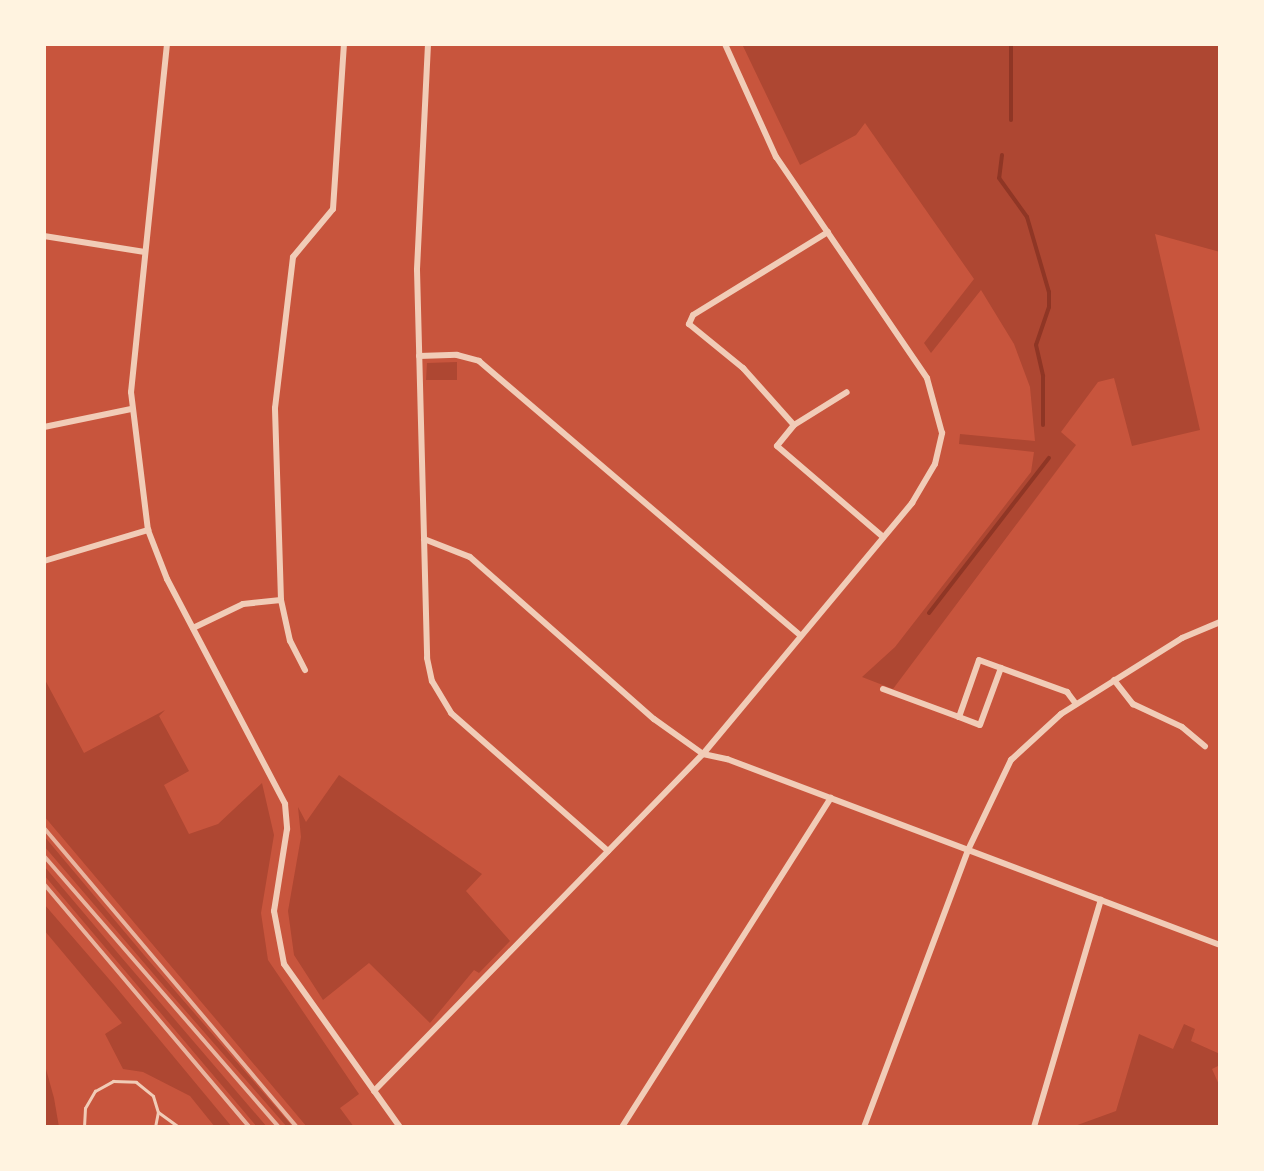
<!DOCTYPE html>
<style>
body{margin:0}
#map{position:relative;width:1264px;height:1171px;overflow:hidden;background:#c8553d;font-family:"Titillium Web",sans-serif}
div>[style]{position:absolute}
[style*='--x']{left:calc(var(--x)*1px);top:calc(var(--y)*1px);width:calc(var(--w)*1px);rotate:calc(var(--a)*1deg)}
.green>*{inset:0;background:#ae4732}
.stream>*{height:4px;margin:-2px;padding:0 2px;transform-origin:2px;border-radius:2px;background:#8f3625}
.service>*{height:3px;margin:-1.5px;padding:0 1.5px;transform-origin:1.5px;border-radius:1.5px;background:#f1ccb7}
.minor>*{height:6px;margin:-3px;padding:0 3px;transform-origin:3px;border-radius:3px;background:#f1ccb7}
.rail>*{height:4px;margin:-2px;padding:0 2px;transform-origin:2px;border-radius:2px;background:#e9b49f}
span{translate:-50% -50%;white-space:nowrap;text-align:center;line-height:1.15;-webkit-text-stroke:7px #fff3e0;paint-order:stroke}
.frame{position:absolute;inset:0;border:46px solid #fff3e0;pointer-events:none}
</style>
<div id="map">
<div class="green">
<div style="clip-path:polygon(742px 44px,1220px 44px,1220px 252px,1155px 234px,1200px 430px,1132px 446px,1114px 378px,1098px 382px,1061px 432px,1076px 445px,893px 689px,862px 677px,895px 647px,1031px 472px,1034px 452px,959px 444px,960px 434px,1035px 441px,1030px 387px,1014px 344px,981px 290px,931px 353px,924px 343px,974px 279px,865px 123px,856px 135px,800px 165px)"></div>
<div style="clip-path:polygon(457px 362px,457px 380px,426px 380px,427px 363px)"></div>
<div style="clip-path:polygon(44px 678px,84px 753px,165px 710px,159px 716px,189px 771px,164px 785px,189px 834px,218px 824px,262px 783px,274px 835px,261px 913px,268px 960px,359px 1094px,340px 1108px,354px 1127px,307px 1127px,44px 816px)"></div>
<div style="clip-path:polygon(339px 775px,482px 874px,466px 891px,510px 941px,479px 973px,474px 970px,430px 1023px,369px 963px,323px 1000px,294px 955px,288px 911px,301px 837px,298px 807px,306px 822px)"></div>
<div style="clip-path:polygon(44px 836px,144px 955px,293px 1127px,287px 1127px,163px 985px,44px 846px)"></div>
<div style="clip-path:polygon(44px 866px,122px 958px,267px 1127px,257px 1127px,44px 875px)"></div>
<div style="clip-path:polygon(44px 904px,115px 986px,232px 1127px,215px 1127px,190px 1096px,143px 1072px,123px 1069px,105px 1034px,122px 1023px,44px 930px)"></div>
<div style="clip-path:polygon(1184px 1024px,1195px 1029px,1191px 1041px,1220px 1054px,1220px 1065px,1212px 1069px,1220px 1087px,1220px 1127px,1072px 1127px,1116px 1111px,1139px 1034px,1173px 1049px)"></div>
<div style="clip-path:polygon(44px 1062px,54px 1098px,59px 1127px,44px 1127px)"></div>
</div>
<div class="stream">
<div style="--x:1011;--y:44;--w:76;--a:90"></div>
<div style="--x:1002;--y:155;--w:23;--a:97"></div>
<div style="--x:999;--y:178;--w:48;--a:54.3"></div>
<div style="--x:1027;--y:217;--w:78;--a:73.7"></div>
<div style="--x:1049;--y:292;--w:15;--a:90"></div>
<div style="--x:1049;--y:307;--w:40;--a:108.9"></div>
<div style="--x:1036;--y:345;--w:32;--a:77"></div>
<div style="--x:1043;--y:376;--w:49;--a:90"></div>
<div style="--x:929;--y:613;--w:196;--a:-52.3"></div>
</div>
<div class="service">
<div style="--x:84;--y:1127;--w:19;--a:-87"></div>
<div style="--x:85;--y:1108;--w:20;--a:-60"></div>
<div style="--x:95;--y:1091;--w:21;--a:-29"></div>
<div style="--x:113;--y:1081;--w:23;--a:2"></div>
<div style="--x:136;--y:1082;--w:22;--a:39"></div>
<div style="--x:153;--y:1096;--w:17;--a:73"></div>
<div style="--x:155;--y:1127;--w:15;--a:-79"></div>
<div style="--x:158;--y:1112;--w:26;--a:36"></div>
</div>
<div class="minor">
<div style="--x:167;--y:44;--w:350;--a:95.9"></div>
<div style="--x:131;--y:392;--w:139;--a:83"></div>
<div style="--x:148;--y:530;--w:53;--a:68.8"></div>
<div style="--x:167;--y:579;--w:254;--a:62.3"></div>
<div style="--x:285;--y:804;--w:25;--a:85"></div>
<div style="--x:287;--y:829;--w:83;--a:99"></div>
<div style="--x:274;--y:911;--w:54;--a:79.3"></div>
<div style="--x:284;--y:964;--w:200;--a:54.6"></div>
<div style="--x:428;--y:44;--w:226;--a:92.8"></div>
<div style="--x:417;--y:270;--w:388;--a:88.5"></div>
<div style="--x:427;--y:658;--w:24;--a:78"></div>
<div style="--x:432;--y:681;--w:37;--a:59"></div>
<div style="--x:451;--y:713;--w:209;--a:41.3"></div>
<div style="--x:828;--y:232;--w:158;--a:148.4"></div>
<div style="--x:693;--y:315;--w:10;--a:114"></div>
<div style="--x:689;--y:324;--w:70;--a:39.2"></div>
<div style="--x:743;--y:368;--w:76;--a:48.2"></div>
<div style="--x:794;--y:425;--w:27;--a:129"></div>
<div style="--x:777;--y:446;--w:140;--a:40.6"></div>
<div style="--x:44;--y:236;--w:102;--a:9"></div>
<div style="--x:419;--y:356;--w:38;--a:-2"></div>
<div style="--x:457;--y:355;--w:23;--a:15"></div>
<div style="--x:479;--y:361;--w:422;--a:40.5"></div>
<div style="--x:794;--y:425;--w:62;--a:-31.9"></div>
<div style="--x:44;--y:427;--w:89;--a:-11.7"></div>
<div style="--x:424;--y:539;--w:49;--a:21.4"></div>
<div style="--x:470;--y:557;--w:245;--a:41.4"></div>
<div style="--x:654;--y:719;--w:60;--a:35.5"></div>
<div style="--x:44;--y:561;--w:109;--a:-16.6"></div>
<div style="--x:193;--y:628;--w:55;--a:-25.6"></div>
<div style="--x:243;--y:604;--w:38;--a:-6"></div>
<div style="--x:305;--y:670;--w:33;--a:-117"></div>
<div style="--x:290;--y:641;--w:42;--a:-102.4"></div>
<div style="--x:281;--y:600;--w:192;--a:-91.8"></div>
<div style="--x:275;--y:408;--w:152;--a:-83.2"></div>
<div style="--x:293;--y:257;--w:62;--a:-50.2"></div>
<div style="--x:333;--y:209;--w:165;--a:-86.2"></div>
<div style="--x:1114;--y:680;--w:31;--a:52"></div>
<div style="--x:1133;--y:704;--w:54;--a:25.1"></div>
<div style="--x:1182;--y:727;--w:30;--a:40"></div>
<div style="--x:883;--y:689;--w:81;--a:20.2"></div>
<div style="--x:959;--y:717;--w:60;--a:-70.7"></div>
<div style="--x:979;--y:660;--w:94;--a:20"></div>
<div style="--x:1067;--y:692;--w:15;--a:53"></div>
<div style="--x:959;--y:717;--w:22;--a:21"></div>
<div style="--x:980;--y:725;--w:61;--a:-69.8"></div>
<div style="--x:703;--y:754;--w:327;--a:-50.2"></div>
<div style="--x:912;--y:503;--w:45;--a:-59.5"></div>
<div style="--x:935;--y:464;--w:32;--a:-77"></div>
<div style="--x:942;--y:433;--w:57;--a:-105.3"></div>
<div style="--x:927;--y:378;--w:268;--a:-124.3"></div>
<div style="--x:776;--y:157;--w:124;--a:-114.3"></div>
<div style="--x:374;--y:1091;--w:471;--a:-45.7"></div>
<div style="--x:703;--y:754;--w:25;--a:12"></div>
<div style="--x:727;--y:759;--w:527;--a:20.67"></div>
<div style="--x:622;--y:1127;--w:390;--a:-57.6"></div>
<div style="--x:864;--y:1127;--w:296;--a:-69.4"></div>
<div style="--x:968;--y:850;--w:100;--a:-64.5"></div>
<div style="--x:1011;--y:760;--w:68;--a:-42.6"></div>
<div style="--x:1061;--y:714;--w:143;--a:-32.1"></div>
<div style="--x:1182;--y:638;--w:41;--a:-22.8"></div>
<div style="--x:1034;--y:1127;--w:237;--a:-73.6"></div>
</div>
<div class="rail">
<div style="--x:44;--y:828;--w:392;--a:49.8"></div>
<div style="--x:44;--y:856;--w:359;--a:49.1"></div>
<div style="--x:44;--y:884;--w:318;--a:49.8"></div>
</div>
<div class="frame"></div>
</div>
